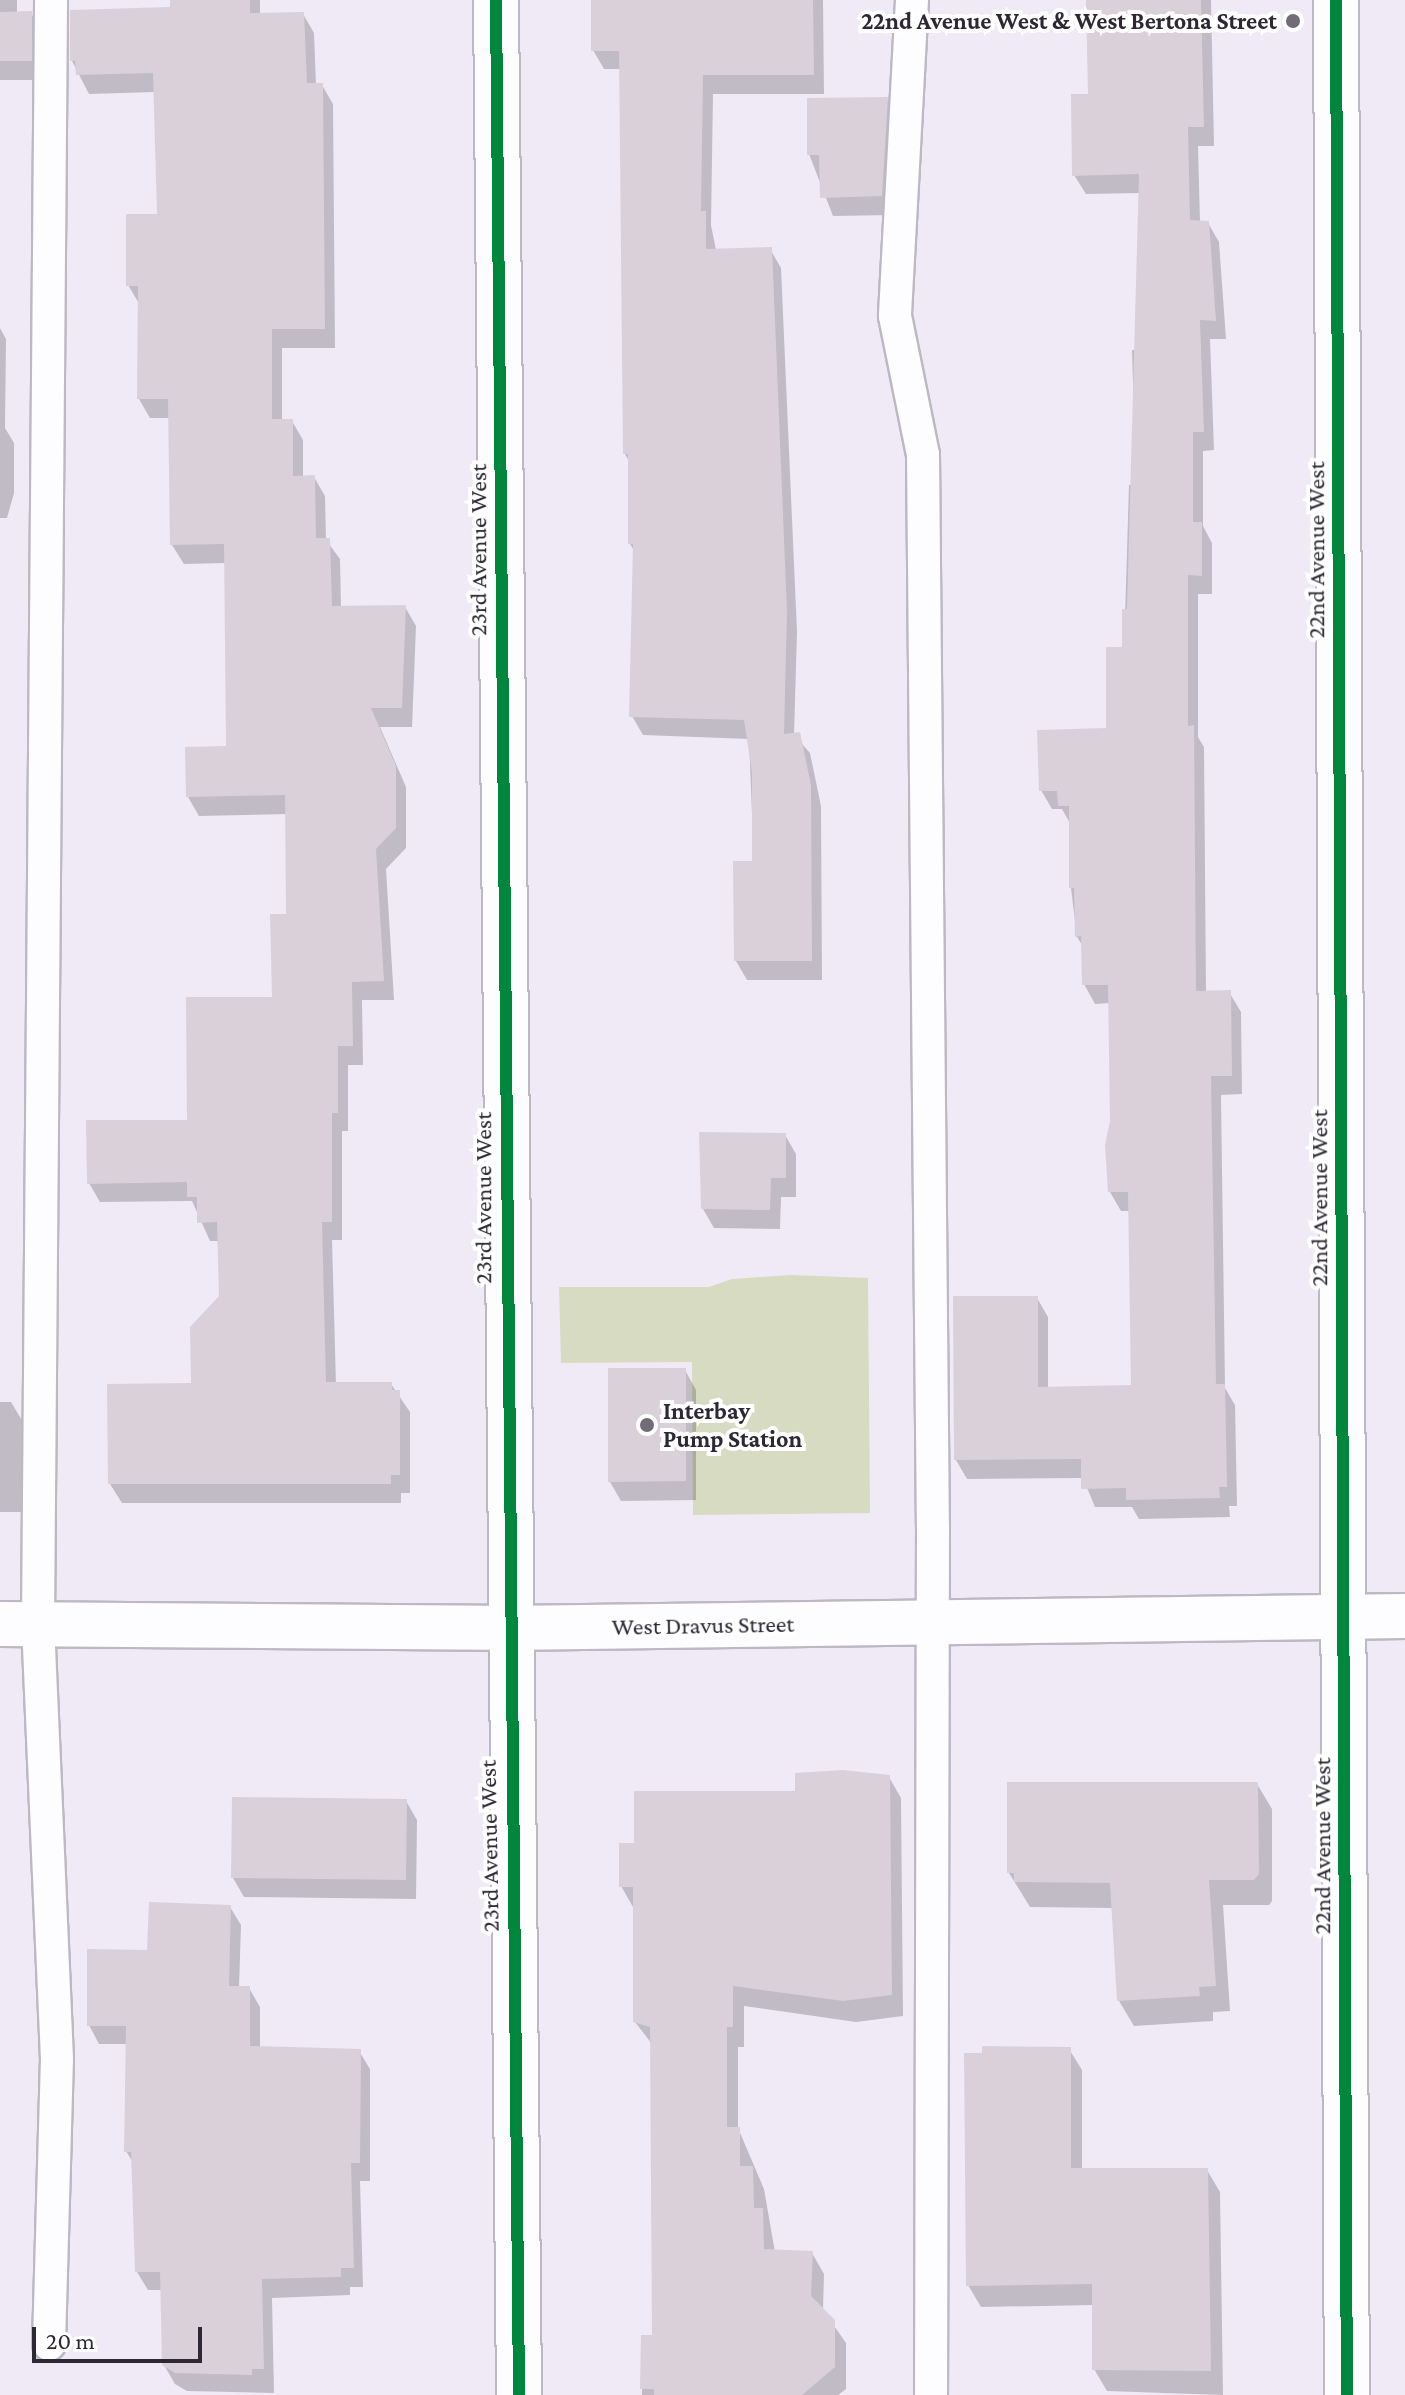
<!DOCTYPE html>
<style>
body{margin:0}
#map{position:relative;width:1405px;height:2395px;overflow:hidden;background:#f0eaf6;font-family:"Crimson Pro",serif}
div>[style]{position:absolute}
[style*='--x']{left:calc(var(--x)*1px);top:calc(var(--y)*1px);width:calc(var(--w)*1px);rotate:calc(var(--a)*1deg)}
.green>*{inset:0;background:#d7dbc2}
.shadow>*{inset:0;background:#0003}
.building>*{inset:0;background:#d9d0da}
.roads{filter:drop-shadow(2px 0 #bdb8c3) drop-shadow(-2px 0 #bdb8c3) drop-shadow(0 2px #bdb8c3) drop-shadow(0 -2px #bdb8c3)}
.lane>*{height:32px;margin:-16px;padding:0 16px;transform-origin:16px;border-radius:16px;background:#fdfcfe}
.street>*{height:44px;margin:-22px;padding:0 22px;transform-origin:22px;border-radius:22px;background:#fdfcfe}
.secondary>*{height:44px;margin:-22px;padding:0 22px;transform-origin:22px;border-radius:22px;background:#fdfcfe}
.cycleway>*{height:12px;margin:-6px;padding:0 6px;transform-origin:6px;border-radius:6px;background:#00873e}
.dots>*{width:22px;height:22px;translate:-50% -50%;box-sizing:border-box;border:4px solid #fff;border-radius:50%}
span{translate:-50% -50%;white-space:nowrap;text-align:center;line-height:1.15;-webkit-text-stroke:8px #fff;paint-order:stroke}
.poi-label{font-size:24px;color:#2d2834;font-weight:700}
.right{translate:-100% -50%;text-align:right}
.left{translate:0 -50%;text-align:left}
.street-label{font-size:24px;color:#2d2834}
.scale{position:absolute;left:32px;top:2327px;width:170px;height:36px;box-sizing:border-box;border:4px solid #2d2834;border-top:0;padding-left:10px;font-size:24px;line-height:28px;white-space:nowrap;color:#2d2834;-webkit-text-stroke:6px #fff;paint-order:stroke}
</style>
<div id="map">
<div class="green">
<div style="clip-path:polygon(791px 1275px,868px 1278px,870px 1513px,693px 1515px,692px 1362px,561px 1363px,559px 1287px,709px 1287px,732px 1279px)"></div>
</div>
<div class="shadow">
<div style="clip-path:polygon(0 0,17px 0,17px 13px,31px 13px,42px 32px,42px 80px,0 80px)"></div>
<div style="clip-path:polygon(172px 0,260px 0,260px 15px,303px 14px,314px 33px,316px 85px,322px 85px,333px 104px,335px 348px,282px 348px,282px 421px,292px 421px,303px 440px,303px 477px,314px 477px,325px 496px,326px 540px,340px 559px,341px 608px,405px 607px,416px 626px,412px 727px,380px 727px,406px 787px,406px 848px,386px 869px,394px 1000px,362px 1000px,363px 1065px,348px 1065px,348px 1131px,342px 1131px,342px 1240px,332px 1240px,336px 1384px,391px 1384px,410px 1412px,410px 1493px,401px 1493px,401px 1503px,122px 1503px,110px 1484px,193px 1385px,221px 1297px,219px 1241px,210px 1241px,192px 1201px,100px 1202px,89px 1183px,189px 1122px,274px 999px,288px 916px,287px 814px,199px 816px,188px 797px,228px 748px,226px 563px,184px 564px,172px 545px,170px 418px,150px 418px,139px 399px,140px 305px,128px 285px,159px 216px,155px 92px,89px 94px,72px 61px,172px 9px)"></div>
<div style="clip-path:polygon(593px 0,823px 0,824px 94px,713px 94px,711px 225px,716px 250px,770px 249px,781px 268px,797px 632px,794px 735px,810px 753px,821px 806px,822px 980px,747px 980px,736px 961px,754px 863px,749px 739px,643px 735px,632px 716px,635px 552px,630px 544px,630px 463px,625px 454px,621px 69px,604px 69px,593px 50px)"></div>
<div style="clip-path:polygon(1088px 0,1211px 0,1214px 146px,1198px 146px,1200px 223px,1208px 223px,1219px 242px,1226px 339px,1210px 339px,1214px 450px,1203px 451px,1203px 526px,1212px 543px,1212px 594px,1198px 594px,1198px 737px,1204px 747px,1206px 993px,1229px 992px,1241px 1012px,1242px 1094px,1221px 1095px,1225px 1388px,1235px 1405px,1237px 1506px,1229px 1506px,1230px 1517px,1139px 1519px,1132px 1507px,1095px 1507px,1083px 1478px,967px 1479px,956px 1460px,1037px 1298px,1048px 1317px,1048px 1389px,1133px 1387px,1130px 1211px,1121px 1211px,1110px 1192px,1110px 1003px,1095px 1004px,1084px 984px,1084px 948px,1077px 937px,1071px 888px,1071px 825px,1062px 809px,1052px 809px,1041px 790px,1108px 730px,1124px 649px,1129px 485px,1136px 485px,1132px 350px,1139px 350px,1141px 193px,1086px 194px,1074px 175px,1090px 96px)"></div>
<div style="clip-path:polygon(887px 99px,898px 118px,892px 215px,833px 216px,809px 154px)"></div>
<div style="clip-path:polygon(0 328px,6px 339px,5px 428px,14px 443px,14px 493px,7px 518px,0 518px)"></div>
<div style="clip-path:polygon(785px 1135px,796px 1154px,796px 1197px,781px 1197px,780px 1229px,714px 1228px,703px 1209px)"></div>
<div style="clip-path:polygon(685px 1370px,696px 1390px,696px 1500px,621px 1501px,610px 1482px)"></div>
<div style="clip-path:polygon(0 1402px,11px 1402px,23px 1422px,23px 1512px,0 1512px)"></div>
<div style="clip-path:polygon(889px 1777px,901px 1798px,903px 2016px,856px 2022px,744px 2006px,744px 2047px,738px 2047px,738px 2128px,764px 2189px,775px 2252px,812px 2253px,824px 2274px,823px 2310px,846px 2343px,846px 2389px,838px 2395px,642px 2395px,643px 2337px,654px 2337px,652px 2044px,635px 2022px,633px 1907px,621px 1886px,636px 1845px,797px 1793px)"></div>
<div style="clip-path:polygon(1257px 1784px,1272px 1809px,1272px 1901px,1269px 1905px,1223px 1905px,1230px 2011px,1213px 2012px,1213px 2021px,1134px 2026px,1119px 2001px,1113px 1908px,1030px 1907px,1009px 1873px)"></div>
<div style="clip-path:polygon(406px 1801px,417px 1820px,416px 1899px,244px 1897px,233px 1878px)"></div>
<div style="clip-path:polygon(230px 1907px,241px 1925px,239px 1988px,249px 1988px,260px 2007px,260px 2049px,359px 2051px,370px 2069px,370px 2181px,360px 2181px,363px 2287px,350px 2287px,350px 2295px,272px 2298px,274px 2393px,187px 2391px,175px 2384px,164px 2365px,163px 2290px,148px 2290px,137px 2272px,134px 2164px,126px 2151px,128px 2044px,99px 2044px,89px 2025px,149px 1952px)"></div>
<div style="clip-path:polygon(1069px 2049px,1082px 2070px,1082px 2170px,1207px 2170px,1220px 2192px,1223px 2395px,1107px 2391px,1094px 2369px,1094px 2305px,981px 2307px,968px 2285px)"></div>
</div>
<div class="building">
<div style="clip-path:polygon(170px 0,250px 0,250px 13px,304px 12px,307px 83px,323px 83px,325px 329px,272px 329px,272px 419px,293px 419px,293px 476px,315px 475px,316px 538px,330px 538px,332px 606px,406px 605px,402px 708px,371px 708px,396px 766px,396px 828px,376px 849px,384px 981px,352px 982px,353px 1046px,338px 1046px,338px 1113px,332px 1113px,332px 1222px,322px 1222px,326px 1382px,392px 1382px,392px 1390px,400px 1390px,400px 1475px,391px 1475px,391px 1484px,108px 1484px,107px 1384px,191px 1383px,190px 1327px,219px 1296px,217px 1222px,197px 1223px,197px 1197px,187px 1197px,187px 1182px,87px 1184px,86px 1120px,187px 1120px,186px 997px,272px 997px,270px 914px,286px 914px,285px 795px,186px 797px,185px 747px,226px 746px,224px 544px,170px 545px,168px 399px,137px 399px,138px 286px,126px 286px,126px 214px,157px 214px,153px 73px,76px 75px,75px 61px,70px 61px,70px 10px,170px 7px)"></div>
<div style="clip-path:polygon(591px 0,813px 0,814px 75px,703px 75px,701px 211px,706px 211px,706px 249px,772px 247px,787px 612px,784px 734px,800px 732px,811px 785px,812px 961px,734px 961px,733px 861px,752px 861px,752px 773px,744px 720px,629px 717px,633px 544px,628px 544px,628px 454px,623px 454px,619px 51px,591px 51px)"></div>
<div style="clip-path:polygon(1086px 0,1201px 0,1204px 127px,1188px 127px,1190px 220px,1209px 221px,1216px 321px,1200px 320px,1204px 432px,1193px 432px,1193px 522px,1202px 522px,1202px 576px,1188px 575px,1188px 726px,1194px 725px,1196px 991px,1231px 990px,1232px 1076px,1211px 1076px,1216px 1384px,1225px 1384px,1227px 1487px,1219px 1487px,1220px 1498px,1126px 1500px,1126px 1488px,1081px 1489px,1081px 1459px,954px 1460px,953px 1296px,1038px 1296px,1038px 1387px,1131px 1385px,1128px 1192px,1108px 1192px,1105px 1145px,1110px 1121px,1108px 985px,1082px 985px,1081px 936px,1075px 937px,1074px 888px,1069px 888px,1069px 806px,1058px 806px,1057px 791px,1039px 791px,1037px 730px,1106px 728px,1106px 647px,1122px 647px,1122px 609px,1127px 609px,1139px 174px,1072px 176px,1071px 94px,1088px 94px)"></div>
<div style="clip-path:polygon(32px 11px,32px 61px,0 61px,0 12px)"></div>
<div style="clip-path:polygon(888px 97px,882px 196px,820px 198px,819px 155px,807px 155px,807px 98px)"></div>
<div style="clip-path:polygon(699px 1132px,786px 1133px,786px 1178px,771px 1178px,770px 1210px,701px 1209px)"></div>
<div style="clip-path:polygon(608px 1368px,686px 1368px,686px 1481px,608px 1482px)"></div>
<div style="clip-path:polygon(843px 1770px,890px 1775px,892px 1995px,843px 2001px,733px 1986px,733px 2027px,727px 2027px,727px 2127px,740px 2127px,740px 2166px,753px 2166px,754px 2208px,763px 2208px,764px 2249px,813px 2251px,811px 2296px,835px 2320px,835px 2367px,802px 2395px,654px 2395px,654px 2389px,640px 2389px,641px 2335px,652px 2335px,650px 2027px,633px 2022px,633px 1887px,619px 1887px,619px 1843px,634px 1843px,634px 1791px,795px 1791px,795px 1773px)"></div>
<div style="clip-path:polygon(1007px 1782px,1258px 1782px,1259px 1874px,1254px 1880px,1209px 1880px,1216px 1986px,1199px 1987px,1200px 1996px,1117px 2001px,1110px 1883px,1014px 1882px,1014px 1873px,1007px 1873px)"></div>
<div style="clip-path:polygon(232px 1797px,407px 1799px,406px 1880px,231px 1878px)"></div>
<div style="clip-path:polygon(149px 1902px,231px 1905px,229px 1986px,250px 1986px,250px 2046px,361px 2049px,360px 2163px,351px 2163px,354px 2268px,341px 2268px,341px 2277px,262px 2279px,264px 2369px,252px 2369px,252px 2375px,175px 2373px,162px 2365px,160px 2272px,135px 2272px,131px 2152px,124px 2152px,126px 2026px,87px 2026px,87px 1949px,147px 1950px)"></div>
<div style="clip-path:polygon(982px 2046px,1071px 2047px,1071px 2168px,1208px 2168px,1211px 2371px,1092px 2370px,1092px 2284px,966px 2286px,964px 2053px,982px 2053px)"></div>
</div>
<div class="roads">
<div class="lane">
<div style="--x:912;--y:0;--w:316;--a:93.1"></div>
<div style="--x:895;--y:316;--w:142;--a:78.6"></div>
<div style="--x:923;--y:455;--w:1071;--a:89.47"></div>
<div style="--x:933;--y:1526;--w:869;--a:90.13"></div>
<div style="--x:49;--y:2344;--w:285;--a:-88.4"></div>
<div style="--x:57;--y:2059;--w:435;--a:-92.5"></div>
<div style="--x:38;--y:1624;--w:1624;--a:-89.54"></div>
</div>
<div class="street">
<div style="--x:496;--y:0;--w:2395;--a:89.45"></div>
</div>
<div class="secondary">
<div style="--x:1336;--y:0;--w:2395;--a:89.74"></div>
<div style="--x:0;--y:1624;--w:508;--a:0.45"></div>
<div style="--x:508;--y:1628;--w:897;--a:-0.77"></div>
</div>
</div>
<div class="cycleway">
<div style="--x:496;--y:0;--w:2395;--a:89.45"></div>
<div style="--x:1336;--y:0;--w:2395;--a:89.74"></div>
</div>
<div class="dots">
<div style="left:1293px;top:21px;background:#716c78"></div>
<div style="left:647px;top:1425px;background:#716c78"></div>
</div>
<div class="poi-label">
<span class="right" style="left:1277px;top:21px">22nd Avenue West &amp; West Bertona Street</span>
<span class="left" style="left:663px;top:1425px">Interbay<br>Pump Station</span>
</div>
<div class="street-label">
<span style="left:478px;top:550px;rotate:-90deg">23rd Avenue West</span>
<span style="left:1316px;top:550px;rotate:-90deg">22nd Avenue West</span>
<span style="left:483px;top:1198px;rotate:-90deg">23rd Avenue West</span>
<span style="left:1319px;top:1198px;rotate:-90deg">22nd Avenue West</span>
<span style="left:703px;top:1625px;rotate:-1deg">West Dravus Street</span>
<span style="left:489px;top:1846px;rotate:-91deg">23rd Avenue West</span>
<span style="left:1322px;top:1846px;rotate:-90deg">22nd Avenue West</span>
</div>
<div class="scale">20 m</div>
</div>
